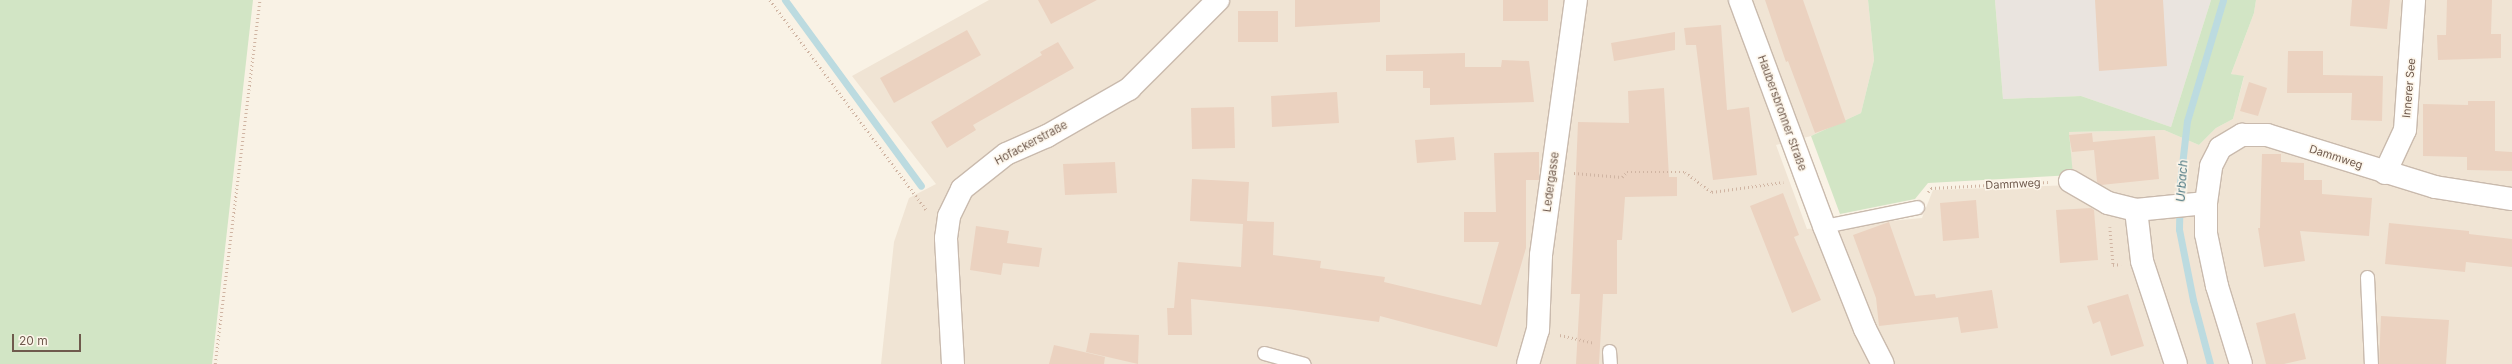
<!DOCTYPE html>
<meta charset="utf-8">
<style>
body{margin:0}
#map{position:relative;width:2512px;height:364px;overflow:hidden;background:#f9f2e5;font-family:Inter,sans-serif}
div>[style]{position:absolute}
[style*='--x']{left:calc(var(--x)*1px);top:calc(var(--y)*1px);width:calc(var(--w)*1px);rotate:calc(var(--a)*1deg)}
.residential>*{inset:0;background:#f0e4d4}
.industrial>*{inset:0;background:#eae4df}
.green>*{inset:0;background:#d2e5c5}
.stream>*{height:7px;margin:-3.5px;padding:0 3.5px;transform-origin:3.5px;border-radius:3.5px;background:#bcdbe0}
.building>*{inset:0;background:#ebd2c0}
.path>*{height:2.5px;margin-top:-1.25px;transform-origin:0;background:repeating-linear-gradient(90deg,#d0b5a3 0 1px,transparent 0 4px)}
.roads{filter:drop-shadow(1px 0 #c9baad) drop-shadow(-1px 0 #c9baad) drop-shadow(0 1px #c9baad) drop-shadow(0 -1px #c9baad)}
.service>*{height:13px;margin:-6.5px;padding:0 6.5px;transform-origin:6.5px;border-radius:6.5px;background:#fff}
.minor>*{height:22px;margin:-11px;padding:0 11px;transform-origin:11px;border-radius:11px;background:#fff}
.tertiary>*{height:22px;margin:-11px;padding:0 11px;transform-origin:11px;border-radius:11px;background:#fff}
span{translate:-50% -50%;white-space:nowrap;text-align:center;line-height:1.15;-webkit-text-stroke:3px #fdf6eb;paint-order:stroke}
.street-label{font-size:11px;color:#6f5a4d}
.water-label{font-size:12px;color:#4a7680;font-style:italic}
.scale{position:absolute;left:12px;top:334px;width:69px;height:18px;box-sizing:border-box;border:2px solid #6f5a4d;border-top:0;padding-left:5px;font-size:12px;line-height:14px;white-space:nowrap;color:#6f5a4d;-webkit-text-stroke:3px #fdf6eb;paint-order:stroke}
</style>
<div id="map">
<div class="residential">
<div style="clip-path:polygon(989px 0,1868px 0,1874px 60px,1861px 113px,1811px 136px,1776px 145px,1807px 229px,1922px 218px,1933px 190px,2073px 185px,2069px 132px,2164px 130px,2199px 145px,2216px 128px,2233px 119px,2244px 77px,2231px 74px,2254px 13px,2256px 0,2512px 0,2512px 364px,881px 364px,894px 242px,909px 198px,936px 184px,852px 76px)"></div>
</div>
<div class="industrial">
<div style="clip-path:polygon(1995px 0,2211px 0,2171px 127px,2081px 96px,2003px 99px)"></div>
</div>
<div class="green">
<div style="clip-path:polygon(0 0,253px 0,212px 364px,0 364px)"></div>
<div style="clip-path:polygon(1868px 0,1995px 0,2003px 99px,2081px 96px,2171px 127px,2211px 0,2256px 0,2254px 13px,2231px 74px,2244px 76px,2233px 119px,2216px 128px,2199px 145px,2164px 130px,2069px 132px,2073px 175px,1928px 183px,1915px 199px,1840px 214px,1811px 136px,1861px 113px,1874px 60px)"></div>
</div>
<div class="stream">
<div style="--x:785;--y:0;--w:230;--a:53.8"></div>
<div style="--x:2210;--y:364;--w:66;--a:-104.9"></div>
<div style="--x:2193;--y:300;--w:72;--a:-101.2"></div>
<div style="--x:2179;--y:229;--w:46;--a:-88.8"></div>
<div style="--x:2180;--y:183;--w:62;--a:-83.6"></div>
<div style="--x:2187;--y:121;--w:126;--a:-73.4"></div>
</div>
<div class="building">
<div style="clip-path:polygon(1038px 0,1097px 0,1051px 24px)"></div>
<div style="clip-path:polygon(1295px 0,1380px 0,1380px 22px,1295px 27px)"></div>
<div style="clip-path:polygon(1503px 0,1548px 0,1548px 21px,1503px 21px)"></div>
<div style="clip-path:polygon(1765px 0,1803px 0,1846px 122px,1815px 133px,1788px 61px,1786px 62px)"></div>
<div style="clip-path:polygon(2095px 0,2163px 0,2167px 66px,2099px 71px)"></div>
<div style="clip-path:polygon(2352px 0,2390px 0,2387px 29px,2350px 26px)"></div>
<div style="clip-path:polygon(2447px 0,2492px 0,2491px 34px,2501px 34px,2501px 58px,2438px 60px,2437px 35px,2446px 35px)"></div>
<div style="clip-path:polygon(1238px 11px,1278px 11px,1278px 42px,1238px 42px)"></div>
<div style="clip-path:polygon(1721px 25px,1727px 110px,1749px 107px,1757px 175px,1713px 180px,1696px 45px,1686px 45px,1684px 28px)"></div>
<div style="clip-path:polygon(967px 30px,981px 55px,894px 103px,880px 78px)"></div>
<div style="clip-path:polygon(1675px 32px,1675px 50px,1614px 61px,1611px 43px)"></div>
<div style="clip-path:polygon(1058px 42px,1074px 68px,973px 125px,976px 130px,947px 148px,931px 122px,1042px 55px,1040px 52px)"></div>
<div style="clip-path:polygon(2288px 51px,2323px 51px,2323px 75px,2383px 76px,2382px 121px,2351px 120px,2352px 93px,2287px 93px)"></div>
<div style="clip-path:polygon(1465px 53px,1465px 67px,1501px 67px,1502px 60px,1529px 61px,1534px 102px,1430px 105px,1430px 88px,1423px 88px,1423px 71px,1386px 71px,1386px 55px)"></div>
<div style="clip-path:polygon(2249px 82px,2267px 88px,2258px 116px,2240px 111px)"></div>
<div style="clip-path:polygon(1664px 88px,1669px 177px,1677px 177px,1677px 196px,1625px 197px,1622px 240px,1617px 240px,1617px 294px,1603px 294px,1599px 364px,1576px 364px,1580px 294px,1571px 294px,1578px 122px,1629px 123px,1628px 91px)"></div>
<div style="clip-path:polygon(1337px 92px,1339px 123px,1272px 127px,1271px 96px)"></div>
<div style="clip-path:polygon(2468px 101px,2495px 101px,2495px 151px,2512px 152px,2512px 171px,2467px 170px,2467px 157px,2423px 156px,2423px 104px,2468px 105px)"></div>
<div style="clip-path:polygon(1234px 107px,1235px 148px,1192px 149px,1191px 108px)"></div>
<div style="clip-path:polygon(2092px 133px,2093px 142px,2155px 136px,2159px 179px,2101px 185px,2097px 182px,2094px 150px,2072px 152px,2069px 135px)"></div>
<div style="clip-path:polygon(1454px 137px,1456px 160px,1417px 163px,1415px 140px)"></div>
<div style="clip-path:polygon(1539px 152px,1539px 180px,1526px 180px,1526px 248px,1497px 347px,1380px 316px,1379px 322px,1288px 309px,1191px 299px,1192px 335px,1168px 335px,1167px 308px,1174px 308px,1178px 262px,1241px 267px,1243px 224px,1190px 221px,1192px 179px,1249px 182px,1247px 221px,1274px 222px,1273px 255px,1321px 261px,1320px 268px,1385px 277px,1384px 282px,1481px 305px,1499px 242px,1464px 242px,1464px 212px,1496px 212px,1494px 153px)"></div>
<div style="clip-path:polygon(2262px 154px,2281px 154px,2281px 162px,2304px 163px,2304px 180px,2322px 180px,2322px 194px,2372px 198px,2369px 236px,2300px 231px,2305px 261px,2264px 267px,2258px 228px,2260px 228px)"></div>
<div style="clip-path:polygon(1115px 162px,1117px 193px,1065px 195px,1063px 164px)"></div>
<div style="clip-path:polygon(1783px 193px,1799px 235px,1794px 237px,1821px 300px,1792px 313px,1750px 206px)"></div>
<div style="clip-path:polygon(1976px 200px,1979px 238px,1943px 241px,1940px 203px)"></div>
<div style="clip-path:polygon(2091px 208px,2094px 210px,2098px 260px,2060px 263px,2056px 210px)"></div>
<div style="clip-path:polygon(1889px 222px,1915px 296px,1935px 294px,1936px 298px,1992px 290px,1998px 328px,1961px 333px,1958px 317px,1879px 326px,1876px 298px,1853px 235px)"></div>
<div style="clip-path:polygon(2389px 223px,2469px 231px,2469px 234px,2512px 239px,2512px 267px,2466px 262px,2465px 272px,2385px 264px)"></div>
<div style="clip-path:polygon(976px 226px,1009px 231px,1007px 243px,1042px 248px,1039px 267px,1003px 263px,1001px 275px,970px 270px)"></div>
<div style="clip-path:polygon(2128px 294px,2144px 346px,2111px 356px,2100px 321px,2093px 324px,2087px 306px)"></div>
<div style="clip-path:polygon(2295px 313px,2306px 359px,2284px 364px,2266px 364px,2256px 323px)"></div>
<div style="clip-path:polygon(2381px 316px,2449px 320px,2446px 364px,2379px 364px)"></div>
<div style="clip-path:polygon(1090px 333px,1139px 335px,1138px 364px,1086px 352px)"></div>
<div style="clip-path:polygon(1054px 345px,1105px 357px,1104px 364px,1049px 364px)"></div>
</div>
<div class="path">
<div style="--x:770;--y:0;--w:263;--a:53.3"></div>
<div style="--x:1574;--y:173;--w:48;--a:4.8"></div>
<div style="--x:1622;--y:177;--w:7;--a:-45"></div>
<div style="--x:1627;--y:172;--w:58;--a:0"></div>
<div style="--x:1685;--y:172;--w:34;--a:37"></div>
<div style="--x:1712;--y:192;--w:72;--a:-8"></div>
<div style="--x:1928;--y:192;--w:5;--a:-53"></div>
<div style="--x:1931;--y:188;--w:117;--a:-2.9"></div>
<div style="--x:2110;--y:227;--w:38;--a:85"></div>
<div style="--x:2113;--y:265;--w:8;--a:-7"></div>
<div style="--x:1560;--y:335;--w:35;--a:13"></div>
<div style="--x:215;--y:364;--w:367;--a:-83"></div>
</div>
<div class="roads">
<div class="service">
<div style="--x:1824;--y:226;--w:95;--a:-11.5"></div>
<div style="--x:2367;--y:277;--w:87;--a:87.4"></div>
<div style="--x:1609;--y:351;--w:13;--a:86"></div>
<div style="--x:1264;--y:353;--w:41;--a:15.4"></div>
</div>
<div class="minor">
<div style="--x:2385;--y:173;--w:47;--a:-65.1"></div>
<div style="--x:2405;--y:130;--w:130;--a:-86"></div>
<div style="--x:2070;--y:181;--w:44;--a:30.1"></div>
<div style="--x:2108;--y:203;--w:29;--a:14"></div>
<div style="--x:953;--y:364;--w:126;--a:-93.2"></div>
<div style="--x:946;--y:238;--w:22;--a:-82"></div>
<div style="--x:949;--y:216;--w:30;--a:-64"></div>
<div style="--x:962;--y:189;--w:56;--a:-38.5"></div>
<div style="--x:1006;--y:154;--w:45;--a:-23.7"></div>
<div style="--x:1047;--y:136;--w:95;--a:-29.8"></div>
<div style="--x:1129;--y:89;--w:126;--a:-45"></div>
<div style="--x:1528;--y:364;--w:35;--a:-74"></div>
<div style="--x:1538;--y:330;--w:75;--a:-87.7"></div>
<div style="--x:1541;--y:255;--w:257;--a:-82.2"></div>
<div style="--x:2176;--y:364;--w:108;--a:-108.3"></div>
<div style="--x:2142;--y:261;--w:51;--a:-96.7"></div>
<div style="--x:2136;--y:210;--w:70;--a:-5.7"></div>
<div style="--x:2241;--y:364;--w:82;--a:-107.1"></div>
<div style="--x:2217;--y:286;--w:53;--a:-101.9"></div>
<div style="--x:2206;--y:234;--w:31;--a:-90"></div>
<div style="--x:2206;--y:203;--w:37;--a:-82"></div>
<div style="--x:2211;--y:166;--w:20;--a:-63"></div>
<div style="--x:2220;--y:148;--w:26;--a:-31"></div>
<div style="--x:2242;--y:135;--w:25;--a:0"></div>
<div style="--x:2267;--y:135;--w:176;--a:17.2"></div>
<div style="--x:2435;--y:187;--w:78;--a:8.9"></div>
</div>
<div class="tertiary">
<div style="--x:1740;--y:0;--w:241;--a:69.6"></div>
<div style="--x:1824;--y:226;--w:111;--a:68.3"></div>
<div style="--x:1865;--y:329;--w:39;--a:63"></div>
</div>
</div>
<div class="street-label">
<span style="left:2409px;top:88px;rotate:-85deg">Innerer See</span>
<span style="left:1782px;top:113px;rotate:70deg">Haubersbronner Straße</span>
<span style="left:1031px;top:143px;rotate:-28deg">Hofackerstraße</span>
<span style="left:2336px;top:157px;rotate:18deg">Dammweg</span>
<span style="left:1551px;top:182px;rotate:-82deg">Ledergasse</span>
<span style="left:2013px;top:184px;rotate:-3deg">Dammweg</span>
</div>
<div class="water-label">
<span style="left:2182px;top:181px;rotate:-86deg">Urbach</span>
</div>
<div class="scale">20 m</div>
</div>
